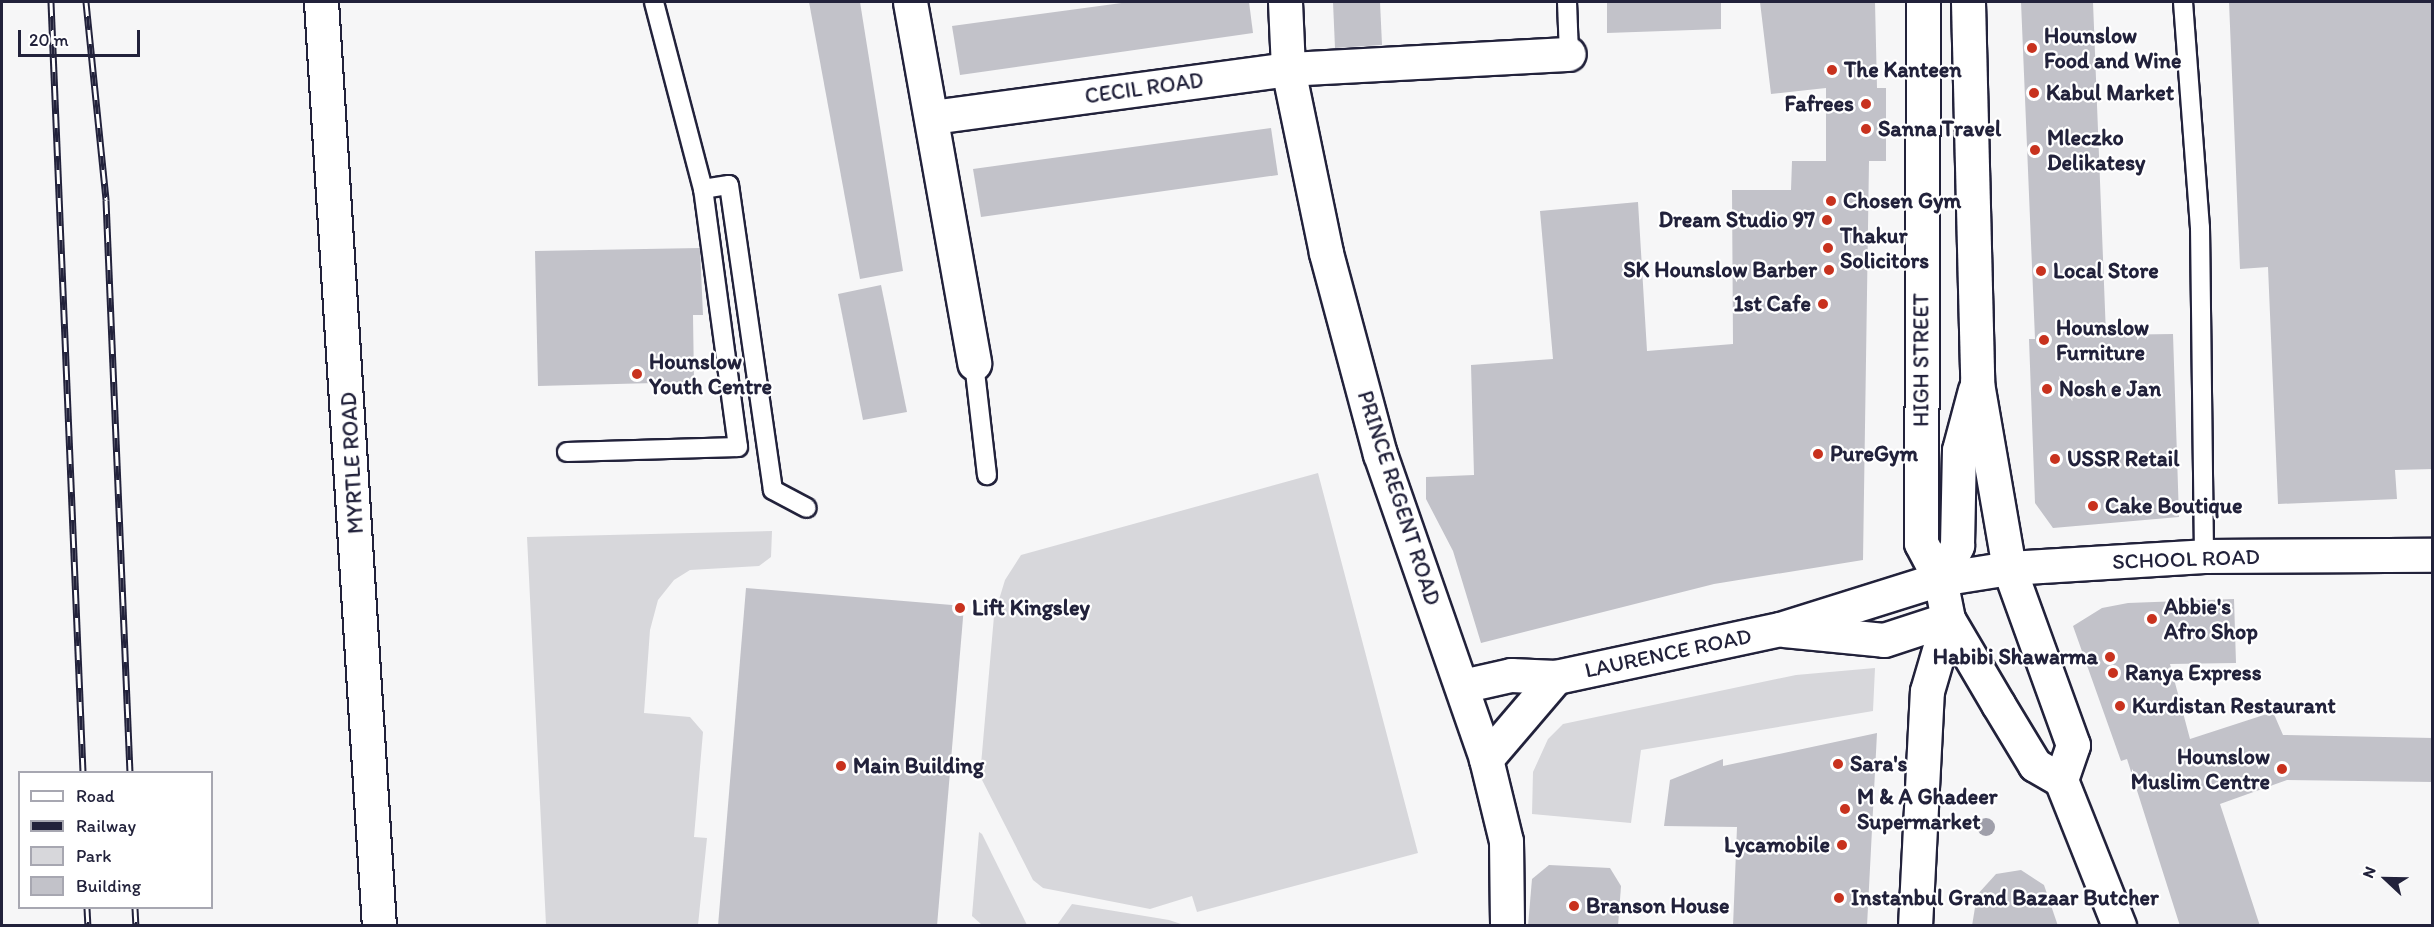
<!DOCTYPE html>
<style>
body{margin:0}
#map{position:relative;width:2434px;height:927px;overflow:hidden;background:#f6f6f7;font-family:Itim,sans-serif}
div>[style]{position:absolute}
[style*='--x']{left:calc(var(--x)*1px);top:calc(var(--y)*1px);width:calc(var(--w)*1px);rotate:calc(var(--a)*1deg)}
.green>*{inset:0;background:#d7d7db}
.building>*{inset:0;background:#c2c2c9}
.roads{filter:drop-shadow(2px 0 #22223b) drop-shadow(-2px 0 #22223b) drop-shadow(0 2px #22223b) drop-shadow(0 -2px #22223b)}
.lane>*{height:18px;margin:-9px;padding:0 9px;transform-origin:9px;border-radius:9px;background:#fff}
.street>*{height:33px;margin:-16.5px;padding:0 16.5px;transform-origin:16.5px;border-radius:16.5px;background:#fff}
.primary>*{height:33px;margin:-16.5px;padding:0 16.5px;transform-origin:16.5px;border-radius:16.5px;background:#fff}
.rail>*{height:7px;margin-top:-3.5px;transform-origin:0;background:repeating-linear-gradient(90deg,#fff 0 14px,#22223b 0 28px);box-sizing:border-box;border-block:2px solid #22223b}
.trees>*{width:18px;height:18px;margin:-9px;border-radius:50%;background:#9f9faa}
.dots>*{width:16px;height:16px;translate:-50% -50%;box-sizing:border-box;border:3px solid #fff;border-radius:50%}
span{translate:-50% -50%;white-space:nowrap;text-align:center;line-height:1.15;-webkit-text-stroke:4.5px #fff;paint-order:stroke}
.poi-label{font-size:22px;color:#22223b;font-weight:700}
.left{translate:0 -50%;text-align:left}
.right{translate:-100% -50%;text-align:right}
.street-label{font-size:22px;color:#22223b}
.frame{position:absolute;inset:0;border:3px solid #22223b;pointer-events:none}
.legend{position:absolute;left:18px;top:771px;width:195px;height:138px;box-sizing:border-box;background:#fff;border:2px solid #a7a7b1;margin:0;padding:8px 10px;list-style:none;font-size:18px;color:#22223b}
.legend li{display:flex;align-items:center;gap:12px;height:30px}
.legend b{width:30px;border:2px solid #a7a7b1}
.north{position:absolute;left:2356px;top:849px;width:60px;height:60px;-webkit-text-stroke:4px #fff;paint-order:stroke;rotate:292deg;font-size:16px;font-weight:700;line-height:24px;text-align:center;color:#22223b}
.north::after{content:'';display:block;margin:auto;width:21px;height:27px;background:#22223b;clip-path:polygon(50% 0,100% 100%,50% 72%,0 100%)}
.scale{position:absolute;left:18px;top:30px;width:122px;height:27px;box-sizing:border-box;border:3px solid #22223b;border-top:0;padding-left:8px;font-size:18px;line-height:21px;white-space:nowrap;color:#22223b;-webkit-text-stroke:4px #fff;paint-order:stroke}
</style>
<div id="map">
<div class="green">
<div style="clip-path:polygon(1318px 473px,1418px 853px,1197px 912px,1192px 896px,1150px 909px,1043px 888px,1033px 880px,980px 776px,994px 616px,1005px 580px,1021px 555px)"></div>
<div style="clip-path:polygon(772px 531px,771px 557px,759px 566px,690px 570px,674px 580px,658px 600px,650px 630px,644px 713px,690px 717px,703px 732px,694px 837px,707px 838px,698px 925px,546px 925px,527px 537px)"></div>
<div style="clip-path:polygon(1875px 668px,1873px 711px,1641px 750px,1631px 823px,1532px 814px,1533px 772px,1548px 739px,1563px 724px,1796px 675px)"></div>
<div style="clip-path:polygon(979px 832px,982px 834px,1027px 925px,982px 925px,972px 916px)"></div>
<div style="clip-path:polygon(1072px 904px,1169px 920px,1184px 925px,1057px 925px)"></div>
</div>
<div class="building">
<div style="clip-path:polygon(809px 2px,860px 2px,903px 271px,860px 279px)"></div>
<div style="clip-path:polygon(1129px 2px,1249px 2px,1253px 33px,960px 75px,952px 26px)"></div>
<div style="clip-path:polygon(1333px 2px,1380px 2px,1382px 45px,1335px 48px)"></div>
<div style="clip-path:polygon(1607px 2px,1721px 2px,1721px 29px,1607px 33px)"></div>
<div style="clip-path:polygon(1760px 2px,1875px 2px,1877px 88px,1886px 88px,1886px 161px,1869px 161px,1863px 560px,1714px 584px,1481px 643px,1453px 551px,1426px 499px,1426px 477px,1474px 475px,1471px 365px,1553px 359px,1540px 211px,1638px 202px,1647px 351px,1733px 344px,1732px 190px,1791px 190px,1792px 161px,1826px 161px,1826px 88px,1771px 94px)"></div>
<div style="clip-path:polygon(2021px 2px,2093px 2px,2106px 335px,2173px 334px,2179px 517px,2053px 528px,2035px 503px,2029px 339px,2035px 339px)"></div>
<div style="clip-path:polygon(2229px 2px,2433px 2px,2433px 469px,2395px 470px,2397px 499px,2278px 504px,2268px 267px,2240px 269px)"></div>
<div style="clip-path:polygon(1271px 128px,1278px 175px,981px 217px,973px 169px)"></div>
<div style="clip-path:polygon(700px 248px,703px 315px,693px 315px,694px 382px,538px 386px,535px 251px)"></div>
<div style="clip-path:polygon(881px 285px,907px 412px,863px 420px,838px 294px)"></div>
<div style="clip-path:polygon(746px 588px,964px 606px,937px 926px,718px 926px)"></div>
<div style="clip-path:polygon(2234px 599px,2236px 663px,2170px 664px,2190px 739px,2273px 712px,2283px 735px,2433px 738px,2433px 782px,2287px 780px,2220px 804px,2260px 926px,2180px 926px,2127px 759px,2121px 761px,2073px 626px,2102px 608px,2128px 603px)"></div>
<div style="clip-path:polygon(1877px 733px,1867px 926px,1733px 926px,1737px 827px,1664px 826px,1670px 780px,1723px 759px,1723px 766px)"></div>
<div style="clip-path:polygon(1549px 865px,1610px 868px,1621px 886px,1618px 926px,1528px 926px,1532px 879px)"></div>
<div style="clip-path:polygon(2021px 870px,2044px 885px,2058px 926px,1972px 926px,1977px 895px,1996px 874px)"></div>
</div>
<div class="roads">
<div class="lane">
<div style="--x:1567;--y:2;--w:52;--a:87.8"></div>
<div style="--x:2183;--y:2;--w:226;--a:85.7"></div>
<div style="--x:2200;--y:227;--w:329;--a:89.3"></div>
<div style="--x:703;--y:189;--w:26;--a:-9"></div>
<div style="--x:729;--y:185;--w:308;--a:81.8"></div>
<div style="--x:773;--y:490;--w:38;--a:28"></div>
<div style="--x:974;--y:363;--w:113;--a:83.4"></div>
<div style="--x:567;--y:452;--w:171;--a:-1.7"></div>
<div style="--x:738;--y:447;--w:260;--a:-97.7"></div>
<div style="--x:703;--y:189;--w:193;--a:-104.7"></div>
</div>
<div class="street">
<div style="--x:321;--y:2;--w:926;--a:86.41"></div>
<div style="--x:910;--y:2;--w:367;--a:79.9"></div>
<div style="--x:1285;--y:2;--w:67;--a:87.4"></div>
<div style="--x:1288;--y:69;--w:188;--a:78.3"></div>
<div style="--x:1326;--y:253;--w:208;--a:75"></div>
<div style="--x:1380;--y:454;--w:323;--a:70.8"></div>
<div style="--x:1486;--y:759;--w:84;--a:76.3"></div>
<div style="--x:1506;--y:841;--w:85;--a:89.3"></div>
<div style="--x:933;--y:117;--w:358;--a:-7.7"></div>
<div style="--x:1288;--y:69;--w:281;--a:-3.1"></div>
<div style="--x:1784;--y:630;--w:100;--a:5.7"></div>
<div style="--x:1884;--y:640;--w:67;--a:-18.2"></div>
<div style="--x:1462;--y:686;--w:50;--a:-12.7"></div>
<div style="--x:1511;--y:675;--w:45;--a:2.5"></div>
<div style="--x:1556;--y:677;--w:229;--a:-12.1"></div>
<div style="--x:1780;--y:629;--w:168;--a:-17.4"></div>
<div style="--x:1940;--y:579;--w:70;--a:-9.1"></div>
<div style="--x:2009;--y:568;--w:195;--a:-3.5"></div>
<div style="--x:2204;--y:556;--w:228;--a:-0.3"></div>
<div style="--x:1486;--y:759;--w:108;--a:-49.5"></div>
<div style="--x:1915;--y:926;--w:235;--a:-87.1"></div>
<div style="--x:1927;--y:691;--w:75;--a:-73.7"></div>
</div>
<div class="primary">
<div style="--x:1923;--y:2;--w:541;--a:90.21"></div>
<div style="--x:1921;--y:543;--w:41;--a:62.2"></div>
<div style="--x:1940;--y:579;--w:41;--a:78.7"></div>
<div style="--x:1948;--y:619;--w:99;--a:59.5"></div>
<div style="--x:1998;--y:704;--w:71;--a:58.8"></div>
<div style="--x:2035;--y:765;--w:30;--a:30"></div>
<div style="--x:2061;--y:780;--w:157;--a:68.3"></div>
<div style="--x:1968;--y:2;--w:381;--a:88.6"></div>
<div style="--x:1977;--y:383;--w:188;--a:80.2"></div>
<div style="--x:2009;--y:568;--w:188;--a:70.1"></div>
<div style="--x:2073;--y:745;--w:37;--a:109"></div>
<div style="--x:1940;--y:579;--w:38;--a:-63"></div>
<div style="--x:1957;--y:545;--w:95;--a:-88.8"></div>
<div style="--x:1959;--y:450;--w:62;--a:-75.1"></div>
</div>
</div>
<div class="rail">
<div style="--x:51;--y:2;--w:771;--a:87.62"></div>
<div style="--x:86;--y:2;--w:199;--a:84.2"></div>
<div style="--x:106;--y:200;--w:573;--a:87.6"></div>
<div style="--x:87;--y:908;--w:18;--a:87"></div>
<div style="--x:135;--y:908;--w:18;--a:87"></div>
</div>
<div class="trees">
<div style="left:1986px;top:827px"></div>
</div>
<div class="dots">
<div style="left:2032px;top:48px;background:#c8321e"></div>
<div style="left:1832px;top:70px;background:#c8321e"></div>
<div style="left:2034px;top:93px;background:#c8321e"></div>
<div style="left:1866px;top:104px;background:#c8321e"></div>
<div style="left:1866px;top:129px;background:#c8321e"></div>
<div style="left:2035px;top:150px;background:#c8321e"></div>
<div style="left:1831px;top:201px;background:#c8321e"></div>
<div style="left:1827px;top:220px;background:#c8321e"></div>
<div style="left:1828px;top:248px;background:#c8321e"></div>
<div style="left:1829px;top:270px;background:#c8321e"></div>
<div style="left:2041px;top:271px;background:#c8321e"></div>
<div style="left:1823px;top:304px;background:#c8321e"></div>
<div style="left:2044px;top:340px;background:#c8321e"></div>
<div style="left:637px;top:374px;background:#c8321e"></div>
<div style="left:2047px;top:389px;background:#c8321e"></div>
<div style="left:1818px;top:454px;background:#c8321e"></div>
<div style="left:2055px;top:459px;background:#c8321e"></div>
<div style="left:2093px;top:506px;background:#c8321e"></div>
<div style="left:960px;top:608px;background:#c8321e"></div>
<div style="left:2152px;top:619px;background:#c8321e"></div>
<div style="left:2110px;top:657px;background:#c8321e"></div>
<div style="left:2113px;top:673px;background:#c8321e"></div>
<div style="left:2120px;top:706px;background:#c8321e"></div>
<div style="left:1838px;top:764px;background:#c8321e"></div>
<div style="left:841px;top:766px;background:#c8321e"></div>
<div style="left:2282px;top:769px;background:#c8321e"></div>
<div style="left:1845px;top:809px;background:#c8321e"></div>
<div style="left:1842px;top:845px;background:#c8321e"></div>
<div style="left:1839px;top:898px;background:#c8321e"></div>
<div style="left:1574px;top:906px;background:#c8321e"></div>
</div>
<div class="poi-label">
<span class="left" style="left:2044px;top:48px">Hounslow<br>Food and Wine</span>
<span class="left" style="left:1844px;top:70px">The Kanteen</span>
<span class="left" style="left:2046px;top:93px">Kabul Market</span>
<span class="right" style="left:1854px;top:104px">Fafrees</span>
<span class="left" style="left:1878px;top:129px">Sanna Travel</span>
<span class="left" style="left:2047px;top:150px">Mleczko<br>Delikatesy</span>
<span class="left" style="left:1843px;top:201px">Chosen Gym</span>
<span class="right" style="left:1815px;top:220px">Dream Studio 97</span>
<span class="left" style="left:1840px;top:248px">Thakur<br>Solicitors</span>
<span class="right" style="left:1817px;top:270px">SK Hounslow Barber</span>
<span class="left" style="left:2053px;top:271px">Local Store</span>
<span class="right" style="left:1811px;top:304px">1st Cafe</span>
<span class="left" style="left:2056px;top:340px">Hounslow<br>Furniture</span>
<span class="left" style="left:649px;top:374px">Hounslow<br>Youth Centre</span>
<span class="left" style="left:2059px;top:389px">Nosh e Jan</span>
<span class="left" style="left:1830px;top:454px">PureGym</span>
<span class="left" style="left:2067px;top:459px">USSR Retail</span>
<span class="left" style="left:2105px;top:506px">Cake Boutique</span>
<span class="left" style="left:2164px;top:619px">Abbie's<br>Afro Shop</span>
<span class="left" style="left:972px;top:608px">Lift Kingsley</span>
<span class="right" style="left:2098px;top:657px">Habibi Shawarma</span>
<span class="left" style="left:2125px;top:673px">Ranya Express</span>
<span class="left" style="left:2132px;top:706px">Kurdistan Restaurant</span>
<span class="right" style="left:2270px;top:769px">Hounslow<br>Muslim Centre</span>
<span class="left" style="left:1850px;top:764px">Sara's</span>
<span class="left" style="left:853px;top:766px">Main Building</span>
<span class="left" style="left:1857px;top:809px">M &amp; A Ghadeer<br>Supermarket</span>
<span class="right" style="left:1830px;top:845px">Lycamobile</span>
<span class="left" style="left:1851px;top:898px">Instanbul Grand Bazaar Butcher</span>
<span class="left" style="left:1586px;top:906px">Branson House</span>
</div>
<div class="street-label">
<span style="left:1144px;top:88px;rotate:-8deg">CECIL ROAD</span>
<span style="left:1921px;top:360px;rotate:-90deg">HIGH STREET</span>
<span style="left:352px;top:463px;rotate:-93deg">MYRTLE ROAD</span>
<span style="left:1399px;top:498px;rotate:72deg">PRINCE REGENT ROAD</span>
<span style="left:2186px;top:559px;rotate:-2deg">SCHOOL ROAD</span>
<span style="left:1668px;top:653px;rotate:-12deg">LAURENCE ROAD</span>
</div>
<div class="frame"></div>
<ul class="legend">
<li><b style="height:8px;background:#fff"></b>Road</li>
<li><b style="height:8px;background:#22223b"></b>Railway</li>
<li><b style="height:16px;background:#d7d7db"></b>Park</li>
<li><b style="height:16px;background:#c2c2c9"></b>Building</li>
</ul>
<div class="north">N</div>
<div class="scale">20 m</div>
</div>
